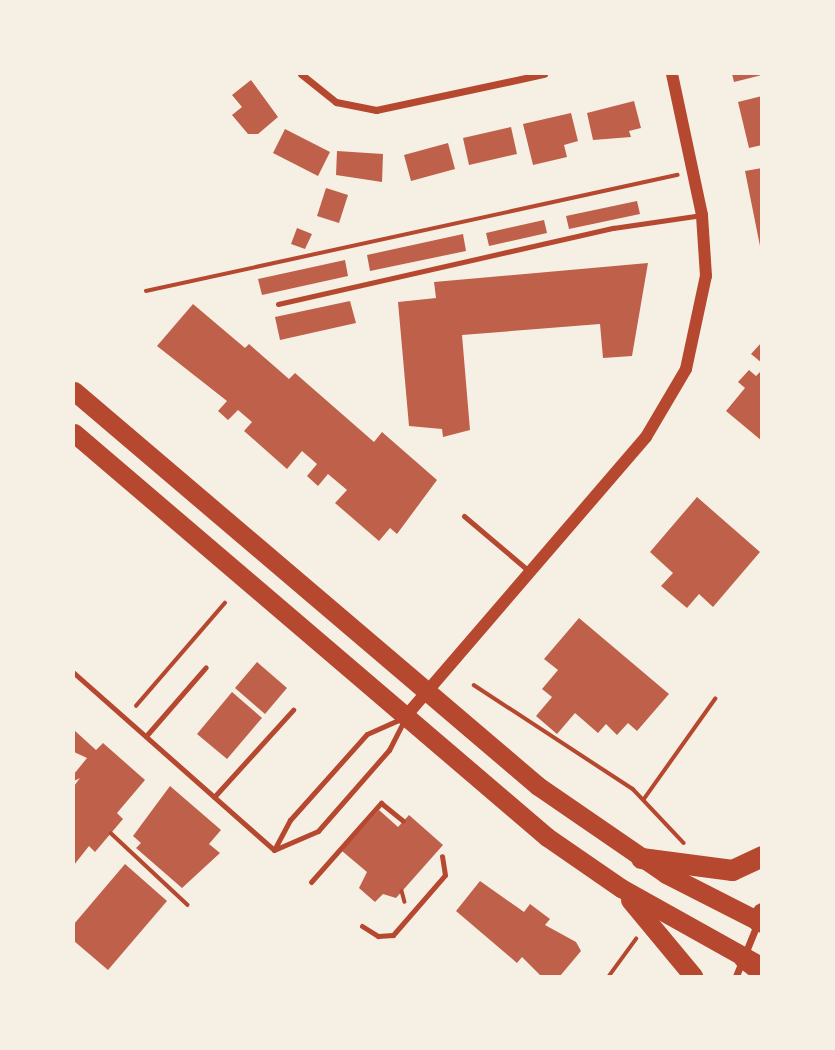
<!DOCTYPE html>
<style>
body{margin:0}
#map{position:relative;width:835px;height:1050px;overflow:hidden;background:#f6efe4;font-family:"PT Sans Narrow",sans-serif}
div>[style]{position:absolute}
[style*='--x']{left:calc(var(--x)*1px);top:calc(var(--y)*1px);width:calc(var(--w)*1px);rotate:calc(var(--a)*1deg)}
.building>*{inset:0;background:#bf614a}
.path>*{height:3.5px;margin:-1.75px;padding:0 1.75px;transform-origin:1.75px;border-radius:1.75px;background:#b5482f}
.service>*{height:5px;margin:-2.5px;padding:0 2.5px;transform-origin:2.5px;border-radius:2.5px;background:#b5482f}
.minor>*{height:7px;margin:-3.5px;padding:0 3.5px;transform-origin:3.5px;border-radius:3.5px;background:#b5482f}
.tertiary>*{height:12px;margin:-6px;padding:0 6px;transform-origin:6px;border-radius:6px;background:#b5482f}
.trunk>*{height:19px;margin:-9.5px;padding:0 9.5px;transform-origin:9.5px;border-radius:9.5px;background:#b5482f}
.motorway>*{height:21px;margin:-10.5px;padding:0 10.5px;transform-origin:10.5px;border-radius:10.5px;background:#b5482f}
span{translate:-50% -50%;white-space:nowrap;text-align:center;line-height:1.15;-webkit-text-stroke:6px #f6efe4;paint-order:stroke}
.frame{position:absolute;inset:0;border:75px solid #f6efe4;pointer-events:none}
</style>
<div id="map">
<div class="building">
<div style="clip-path:polygon(732px 74px,762px 74px,762px 75px,734px 82px)"></div>
<div style="clip-path:polygon(251px 80px,278px 117px,258px 134px,248px 134px,232px 115px,242px 107px,232px 95px)"></div>
<div style="clip-path:polygon(762px 96px,762px 145px,749px 148px,738px 102px)"></div>
<div style="clip-path:polygon(634px 101px,641px 128px,629px 131px,631px 137px,593px 140px,587px 113px)"></div>
<div style="clip-path:polygon(571px 113px,578px 141px,564px 145px,567px 157px,533px 165px,523px 124px)"></div>
<div style="clip-path:polygon(511px 127px,517px 154px,469px 165px,463px 138px)"></div>
<div style="clip-path:polygon(285px 129px,330px 152px,318px 176px,273px 153px)"></div>
<div style="clip-path:polygon(448px 143px,455px 169px,411px 181px,404px 155px)"></div>
<div style="clip-path:polygon(337px 151px,383px 154px,382px 182px,336px 175px)"></div>
<div style="clip-path:polygon(762px 168px,762px 246px,760px 246px,745px 171px)"></div>
<div style="clip-path:polygon(326px 188px,348px 195px,339px 223px,317px 216px)"></div>
<div style="clip-path:polygon(637px 201px,640px 214px,569px 229px,566px 216px)"></div>
<div style="clip-path:polygon(544px 220px,547px 233px,489px 246px,486px 233px)"></div>
<div style="clip-path:polygon(297px 228px,312px 234px,305px 249px,291px 244px)"></div>
<div style="clip-path:polygon(463px 234px,466px 251px,370px 271px,367px 255px)"></div>
<div style="clip-path:polygon(345px 260px,348px 276px,262px 295px,258px 279px)"></div>
<div style="clip-path:polygon(648px 263px,632px 356px,603px 358px,600px 324px,462px 335px,470px 430px,443px 437px,442px 429px,409px 426px,398px 302px,436px 298px,434px 282px)"></div>
<div style="clip-path:polygon(350px 301px,356px 323px,280px 340px,275px 317px)"></div>
<div style="clip-path:polygon(193px 304px,245px 348px,249px 344px,289px 379px,295px 373px,374px 442px,382px 432px,437px 480px,397px 534px,390px 528px,379px 541px,335px 503px,347px 490px,328px 474px,318px 486px,307px 476px,317px 464px,302px 451px,287px 469px,244px 431px,252px 422px,238px 410px,228px 420px,218px 411px,227px 401px,157px 346px)"></div>
<div style="clip-path:polygon(762px 342px,762px 363px,751px 354px)"></div>
<div style="clip-path:polygon(749px 370px,756px 376px,762px 370px,762px 441px,726px 411px,745px 388px,738px 382px)"></div>
<div style="clip-path:polygon(697px 497px,760px 552px,713px 607px,699px 594px,687px 608px,661px 586px,673px 573px,650px 552px)"></div>
<div style="clip-path:polygon(579px 618px,669px 694px,637px 731px,628px 723px,617px 735px,606px 724px,598px 733px,575px 713px,557px 734px,536px 716px,552px 697px,542px 689px,558px 670px,544px 659px)"></div>
<div style="clip-path:polygon(257px 662px,287px 688px,265px 714px,235px 688px)"></div>
<div style="clip-path:polygon(232px 692px,262px 718px,227px 759px,197px 734px)"></div>
<div style="clip-path:polygon(74px 730px,96px 750px,103px 743px,145px 780px,117px 813px,123px 819px,95px 852px,89px 846px,74px 865px,74px 786px,80px 778px,74px 781px,74px 774px,87px 758px,74px 752px)"></div>
<div style="clip-path:polygon(170px 786px,221px 830px,209px 844px,220px 853px,182px 888px,136px 848px,141px 843px,133px 836px)"></div>
<div style="clip-path:polygon(379px 810px,398px 827px,409px 815px,443px 845px,396px 898px,383px 894px,375px 902px,359px 888px,367px 872px,342px 851px)"></div>
<div style="clip-path:polygon(125px 864px,167px 901px,108px 970px,74px 941px,74px 924px)"></div>
<div style="clip-path:polygon(480px 881px,524px 912px,530px 904px,550px 919px,545px 925px,576px 942px,581px 951px,560px 976px,541px 976px,522px 957px,517px 963px,456px 911px)"></div>
</div>
<div class="path">
<div style="--x:146;--y:291;--w:544;--a:-12.32"></div>
<div style="--x:474;--y:685;--w:190;--a:33.2"></div>
<div style="--x:633;--y:789;--w:74;--a:46.6"></div>
<div style="--x:136;--y:706;--w:136;--a:-49.2"></div>
<div style="--x:644;--y:799;--w:123;--a:-54.6"></div>
<div style="--x:111;--y:833;--w:105;--a:43.1"></div>
<div style="--x:402;--y:891;--w:11;--a:75"></div>
<div style="--x:609;--y:976;--w:46;--a:-53.9"></div>
</div>
<div class="service">
<div style="--x:278;--y:304;--w:344;--a:-12.8"></div>
<div style="--x:613;--y:228;--w:90;--a:-8.3"></div>
<div style="--x:464;--y:516;--w:87;--a:40.3"></div>
<div style="--x:74;--y:673;--w:267;--a:41.5"></div>
<div style="--x:146;--y:736;--w:91;--a:-49"></div>
<div style="--x:214;--y:797;--w:118;--a:-47.8"></div>
<div style="--x:274;--y:850;--w:48;--a:-23.4"></div>
<div style="--x:318;--y:831;--w:108;--a:-48.8"></div>
<div style="--x:389;--y:750;--w:35;--a:-63"></div>
<div style="--x:274;--y:850;--w:34;--a:-62"></div>
<div style="--x:290;--y:820;--w:115;--a:-48.2"></div>
<div style="--x:367;--y:734;--w:36;--a:-24"></div>
<div style="--x:311;--y:882;--w:106;--a:-48.5"></div>
<div style="--x:381;--y:803;--w:28;--a:39"></div>
<div style="--x:362;--y:926;--w:19;--a:32"></div>
<div style="--x:378;--y:936;--w:15;--a:-4"></div>
<div style="--x:393;--y:935;--w:79;--a:-49.1"></div>
<div style="--x:445;--y:875;--w:19;--a:-99"></div>
</div>
<div class="minor">
<div style="--x:301;--y:74;--w:45;--a:38.7"></div>
<div style="--x:336;--y:102;--w:41;--a:11.3"></div>
<div style="--x:376;--y:110;--w:172;--a:-12.1"></div>
<div style="--x:736;--y:976;--w:58;--a:-67.8"></div>
</div>
<div class="tertiary">
<div style="--x:406;--y:716;--w:368;--a:-49.3"></div>
<div style="--x:646;--y:437;--w:79;--a:-59.5"></div>
<div style="--x:686;--y:369;--w:95;--a:-77.9"></div>
<div style="--x:706;--y:276;--w:61;--a:-93.8"></div>
<div style="--x:702;--y:215;--w:144;--a:-102"></div>
</div>
<div class="trunk">
<div style="--x:74;--y:391;--w:609;--a:40.41"></div>
<div style="--x:538;--y:786;--w:155;--a:34.5"></div>
<div style="--x:666;--y:874;--w:108;--a:27"></div>
<div style="--x:74;--y:433;--w:622;--a:40.5"></div>
<div style="--x:547;--y:837;--w:90;--a:34.6"></div>
<div style="--x:621;--y:888;--w:156;--a:29.2"></div>
<div style="--x:630;--y:900;--w:99;--a:50.3"></div>
</div>
<div class="motorway">
<div style="--x:641;--y:858;--w:92;--a:7.5"></div>
<div style="--x:732;--y:870;--w:33;--a:-25"></div>
<div style="--x:758;--y:921;--w:9;--a:-63"></div>
<div style="--x:744;--y:958;--w:23;--a:38"></div>
</div>
<div class="frame"></div>
</div>
